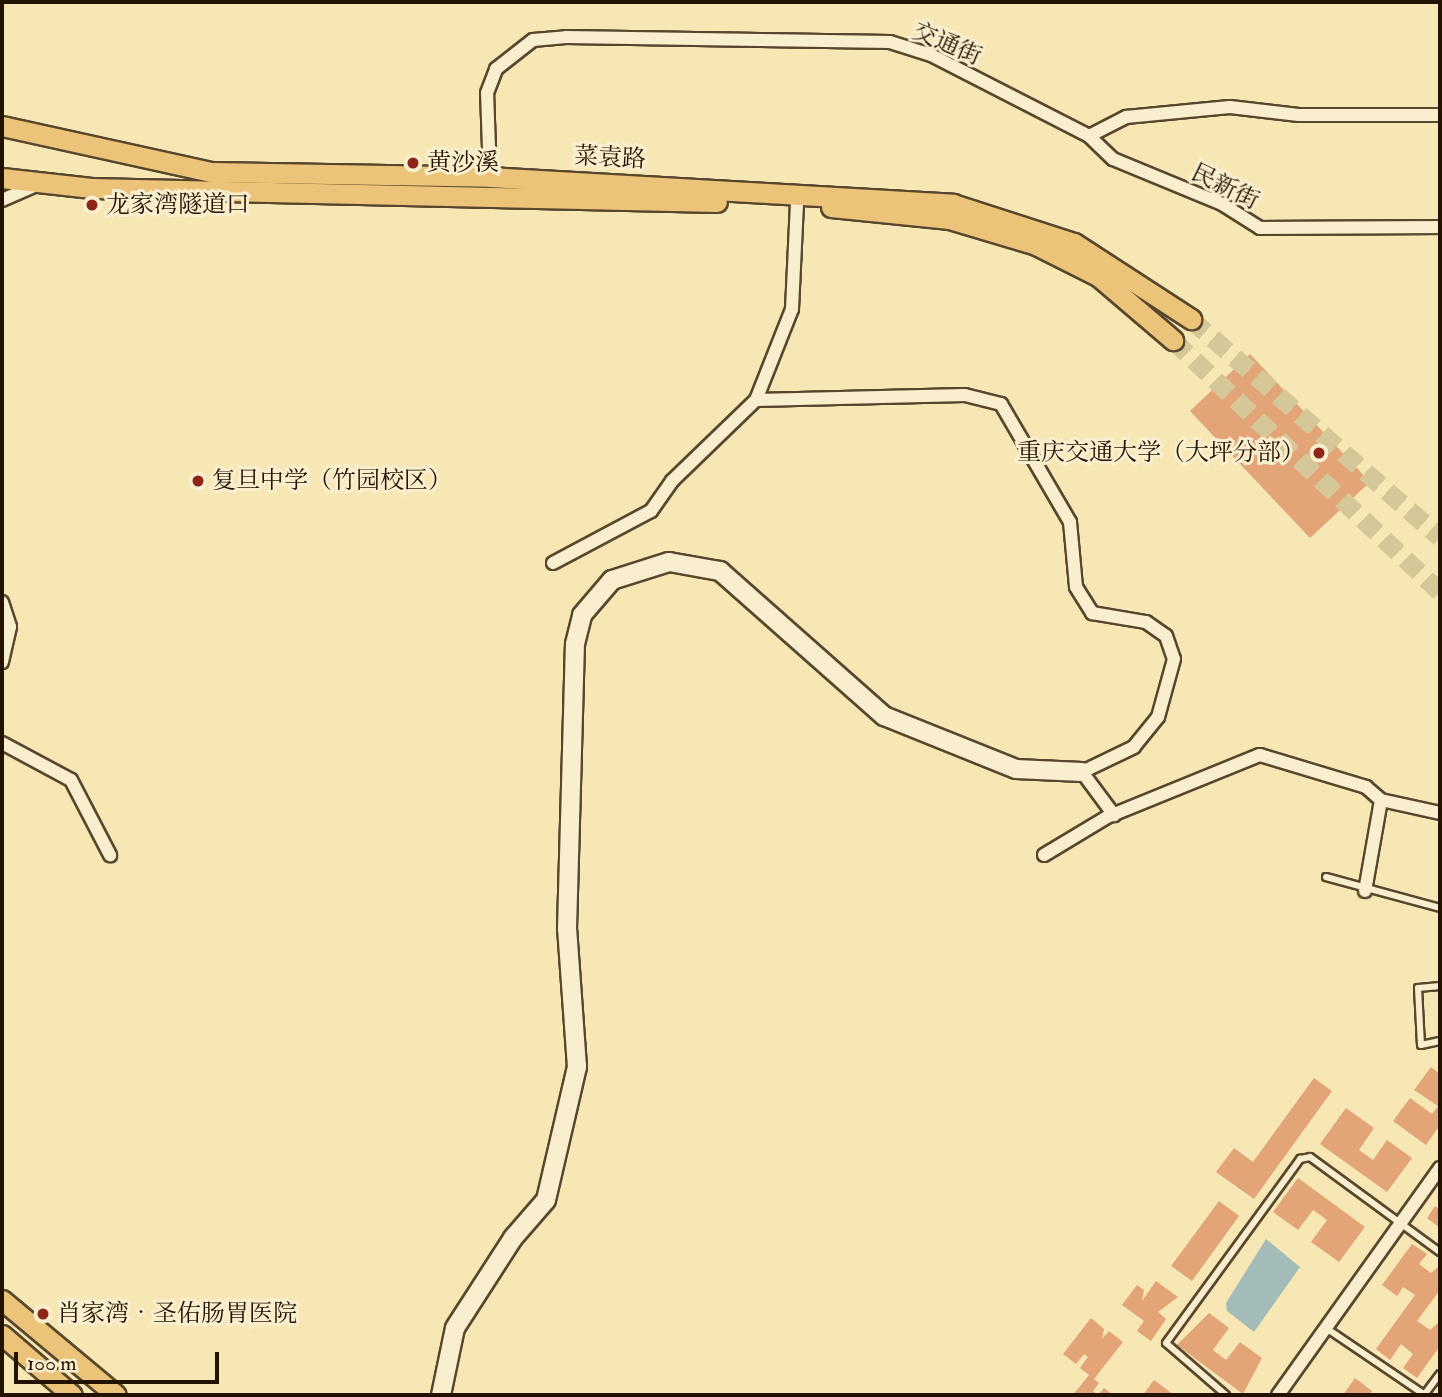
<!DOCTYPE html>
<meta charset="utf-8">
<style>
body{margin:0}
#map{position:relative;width:1442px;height:1397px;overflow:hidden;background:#f6e7b4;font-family:"IM FELL Double Pica","Noto Serif SC",serif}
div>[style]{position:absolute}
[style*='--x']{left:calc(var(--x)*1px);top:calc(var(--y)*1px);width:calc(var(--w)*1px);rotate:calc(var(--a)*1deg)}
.water>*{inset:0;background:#a3bcb9}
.building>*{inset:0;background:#e3a478}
.primary-tunnel>*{height:19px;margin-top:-9.5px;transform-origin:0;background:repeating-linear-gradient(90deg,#d6c799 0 19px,transparent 0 29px)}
.roads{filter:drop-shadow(2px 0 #58472d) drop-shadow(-2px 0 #58472d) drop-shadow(0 2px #58472d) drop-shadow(0 -2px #58472d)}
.lane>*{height:6px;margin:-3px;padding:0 3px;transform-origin:3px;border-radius:3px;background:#f9efce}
.street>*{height:12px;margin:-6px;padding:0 6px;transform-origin:6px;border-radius:6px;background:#f9efce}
.secondary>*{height:18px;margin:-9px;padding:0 9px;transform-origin:9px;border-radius:9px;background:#f9efce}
.primary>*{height:19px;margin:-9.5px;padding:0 9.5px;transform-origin:9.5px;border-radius:9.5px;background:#ebc47a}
.dots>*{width:19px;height:19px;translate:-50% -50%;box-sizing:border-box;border:4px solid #f9efce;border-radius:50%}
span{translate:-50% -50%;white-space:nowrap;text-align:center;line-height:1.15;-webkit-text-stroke:6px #f9efce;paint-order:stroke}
.street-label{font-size:24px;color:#231200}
.poi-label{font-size:24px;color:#231200}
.left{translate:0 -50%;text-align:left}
.right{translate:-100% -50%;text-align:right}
.frame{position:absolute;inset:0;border:4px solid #231200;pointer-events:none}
.scale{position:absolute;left:14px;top:1352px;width:205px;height:32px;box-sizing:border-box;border:4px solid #231200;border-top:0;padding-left:9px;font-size:21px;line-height:24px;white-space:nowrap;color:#231200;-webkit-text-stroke:5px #f9efce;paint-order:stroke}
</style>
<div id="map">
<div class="water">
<div style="clip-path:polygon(1266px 1239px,1300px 1267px,1254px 1332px,1227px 1311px,1226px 1303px)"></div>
</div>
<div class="building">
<div style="clip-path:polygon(1250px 354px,1370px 482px,1310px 538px,1190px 411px)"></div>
<div style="clip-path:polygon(1431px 1067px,1440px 1074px,1440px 1125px,1426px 1145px,1393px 1121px,1410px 1098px,1432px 1114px,1438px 1106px,1414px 1090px)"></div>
<div style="clip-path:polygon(1314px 1078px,1332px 1091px,1254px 1199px,1216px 1172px,1234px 1148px,1253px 1162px)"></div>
<div style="clip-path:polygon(1346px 1108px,1374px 1128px,1359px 1150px,1373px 1160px,1387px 1140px,1412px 1158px,1387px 1192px,1320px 1144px)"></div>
<div style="clip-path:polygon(1298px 1178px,1365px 1227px,1339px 1262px,1311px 1242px,1327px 1220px,1313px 1210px,1298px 1230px,1273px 1212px)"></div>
<div style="clip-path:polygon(1219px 1201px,1239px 1216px,1192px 1281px,1171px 1266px)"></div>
<div style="clip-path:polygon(1435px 1206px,1440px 1210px,1440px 1228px,1427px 1218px)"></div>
<div style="clip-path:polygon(1412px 1244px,1427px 1254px,1419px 1264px,1431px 1273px,1440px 1265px,1440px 1290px,1417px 1321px,1430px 1330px,1440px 1321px,1440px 1346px,1417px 1378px,1403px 1368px,1413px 1354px,1401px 1344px,1390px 1360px,1376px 1349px,1415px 1295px,1403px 1287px,1397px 1296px,1382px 1285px)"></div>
<div style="clip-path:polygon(1156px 1281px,1178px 1297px,1158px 1312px,1166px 1319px,1151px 1341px,1137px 1331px,1144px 1321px,1122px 1305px,1137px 1285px,1144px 1290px,1142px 1301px)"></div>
<div style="clip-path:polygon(1209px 1313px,1229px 1328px,1213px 1350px,1226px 1360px,1240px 1342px,1262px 1358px,1243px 1394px,1177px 1345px)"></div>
<div style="clip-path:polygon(1091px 1318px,1104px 1329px,1102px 1339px,1109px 1331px,1123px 1342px,1094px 1379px,1099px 1383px,1093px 1391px,1098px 1395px,1104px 1388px,1113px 1395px,1073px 1395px,1089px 1375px,1080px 1368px,1088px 1357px,1084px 1354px,1076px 1364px,1063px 1354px)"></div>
<div style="clip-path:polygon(1355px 1378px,1372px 1391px,1369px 1395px,1343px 1395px)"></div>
<div style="clip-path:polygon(1154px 1380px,1174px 1395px,1143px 1395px)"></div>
</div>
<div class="primary-tunnel">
<div style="--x:1191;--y:319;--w:331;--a:41.2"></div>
<div style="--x:1173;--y:340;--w:367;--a:43.3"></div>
</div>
<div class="roads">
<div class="lane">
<div style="--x:1326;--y:877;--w:118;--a:15.2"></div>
<div style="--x:1440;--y:986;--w:22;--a:175"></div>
<div style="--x:1418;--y:988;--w:57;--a:87"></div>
<div style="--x:1421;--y:1045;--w:19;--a:-12"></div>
<div style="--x:1326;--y:1328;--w:120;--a:34.1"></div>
<div style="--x:1226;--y:1395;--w:79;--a:-139.1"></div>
<div style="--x:1166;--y:1343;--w:228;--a:-53.9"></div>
<div style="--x:1300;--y:1159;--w:10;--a:-11"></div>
<div style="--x:1310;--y:1157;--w:161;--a:36.2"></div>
<div style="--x:1424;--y:1395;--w:26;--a:-53"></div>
</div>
<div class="street">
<div style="--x:1089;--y:136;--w:33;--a:44"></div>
<div style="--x:1113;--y:159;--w:118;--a:22.4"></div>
<div style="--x:1222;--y:204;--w:45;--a:32.3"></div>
<div style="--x:1260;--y:228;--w:180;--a:-0.3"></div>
<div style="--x:490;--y:177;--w:84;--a:-92"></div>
<div style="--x:487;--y:93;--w:26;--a:-69"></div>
<div style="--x:496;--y:69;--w:47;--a:-38.1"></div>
<div style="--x:533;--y:40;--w:33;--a:-5"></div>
<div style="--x:566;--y:37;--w:324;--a:0.9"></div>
<div style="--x:890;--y:42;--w:43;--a:17.6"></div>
<div style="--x:931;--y:55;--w:178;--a:27.1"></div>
<div style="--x:1089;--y:136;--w:42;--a:-27.2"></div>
<div style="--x:1126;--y:117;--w:104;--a:-5.5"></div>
<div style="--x:1230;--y:107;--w:69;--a:6.6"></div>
<div style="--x:1299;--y:115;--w:141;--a:0"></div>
<div style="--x:2;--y:200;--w:40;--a:-23.4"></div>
<div style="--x:756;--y:400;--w:209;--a:-1.4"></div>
<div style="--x:965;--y:395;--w:37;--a:14"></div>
<div style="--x:1001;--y:404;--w:137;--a:59.7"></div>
<div style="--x:1070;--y:522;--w:65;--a:84.7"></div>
<div style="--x:1076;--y:587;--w:31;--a:58"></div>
<div style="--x:1092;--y:613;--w:55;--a:9.5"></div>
<div style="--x:1146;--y:622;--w:24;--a:35"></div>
<div style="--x:1166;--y:636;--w:24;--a:71"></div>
<div style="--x:1174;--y:659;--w:60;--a:105.4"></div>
<div style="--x:1158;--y:717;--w:38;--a:129"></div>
<div style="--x:1134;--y:747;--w:58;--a:154.3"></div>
<div style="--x:1082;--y:772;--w:54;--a:53.3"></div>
<div style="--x:553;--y:563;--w:111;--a:-28"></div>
<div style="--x:651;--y:511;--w:37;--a:-55"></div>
<div style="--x:672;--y:481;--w:117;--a:-44"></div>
<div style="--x:756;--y:400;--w:98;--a:-68.4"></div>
<div style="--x:792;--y:309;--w:105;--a:-87.3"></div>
<div style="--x:2;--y:602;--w:26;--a:72"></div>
<div style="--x:10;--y:627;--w:36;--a:103"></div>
<div style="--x:2;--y:743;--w:78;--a:28.2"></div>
<div style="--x:71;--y:780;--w:85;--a:62.5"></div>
<div style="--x:1044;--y:855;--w:74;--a:-31.1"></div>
<div style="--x:1107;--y:817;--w:165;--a:-22.1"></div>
<div style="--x:1260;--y:755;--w:111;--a:16.8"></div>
<div style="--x:1366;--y:787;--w:20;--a:41"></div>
<div style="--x:1381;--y:800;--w:60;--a:12.4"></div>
<div style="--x:1365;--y:891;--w:92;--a:-80"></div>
<div style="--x:1278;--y:1395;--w:279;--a:-54.5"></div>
</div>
<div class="secondary">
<div style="--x:441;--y:1395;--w:68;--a:-78.2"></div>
<div style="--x:455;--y:1328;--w:107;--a:-57.2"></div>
<div style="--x:513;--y:1238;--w:50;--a:-49"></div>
<div style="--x:546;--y:1200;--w:137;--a:-76.9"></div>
<div style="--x:577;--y:1067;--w:138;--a:-94.1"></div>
<div style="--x:567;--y:929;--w:285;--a:-88.4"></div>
<div style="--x:575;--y:644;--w:30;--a:-76"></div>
<div style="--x:582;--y:615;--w:46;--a:-49.4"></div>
<div style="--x:612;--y:580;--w:60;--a:-17.5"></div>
<div style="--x:669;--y:562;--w:52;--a:10"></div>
<div style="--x:720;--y:571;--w:219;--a:41.5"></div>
<div style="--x:884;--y:716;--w:142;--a:21.9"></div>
<div style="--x:1016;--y:769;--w:66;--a:2.6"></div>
</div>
<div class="primary">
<div style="--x:2;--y:126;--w:214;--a:12.4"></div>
<div style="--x:211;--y:172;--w:279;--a:1"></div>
<div style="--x:490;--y:177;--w:464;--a:3.3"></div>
<div style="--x:953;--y:204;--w:127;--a:17.9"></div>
<div style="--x:1074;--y:243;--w:140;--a:33"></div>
<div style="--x:2;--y:178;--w:90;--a:6.4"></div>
<div style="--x:91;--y:188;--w:626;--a:1.28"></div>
<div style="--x:831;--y:207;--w:119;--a:5.8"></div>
<div style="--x:949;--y:219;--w:91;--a:16.6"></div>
<div style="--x:1036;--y:245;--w:69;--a:26.6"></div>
<div style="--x:1098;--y:276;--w:99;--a:40.5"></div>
<div style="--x:2;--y:1300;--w:148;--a:39.8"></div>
<div style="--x:2;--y:1335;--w:92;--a:40.6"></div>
</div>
</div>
<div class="dots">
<div style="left:413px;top:163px;background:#8f2418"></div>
<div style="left:92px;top:205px;background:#8f2418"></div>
<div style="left:1319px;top:453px;background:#8f2418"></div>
<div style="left:198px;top:481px;background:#8f2418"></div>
<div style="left:43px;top:1314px;background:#8f2418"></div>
</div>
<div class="street-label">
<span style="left:947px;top:44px;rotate:23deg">交通街</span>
<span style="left:610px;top:158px;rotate:3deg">菜袁路</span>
<span style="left:1225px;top:187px;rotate:26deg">民新街</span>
</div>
<div class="poi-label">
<span class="left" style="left:427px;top:163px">黄沙溪</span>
<span class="left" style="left:106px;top:205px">龙家湾隧道口</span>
<span class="right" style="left:1305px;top:453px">重庆交通大学（大坪分部）</span>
<span class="left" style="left:212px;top:481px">复旦中学（竹园校区）</span>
<span class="left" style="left:57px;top:1314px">肖家湾‧圣佑肠胃医院</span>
</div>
<div class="frame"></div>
<div class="scale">100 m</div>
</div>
